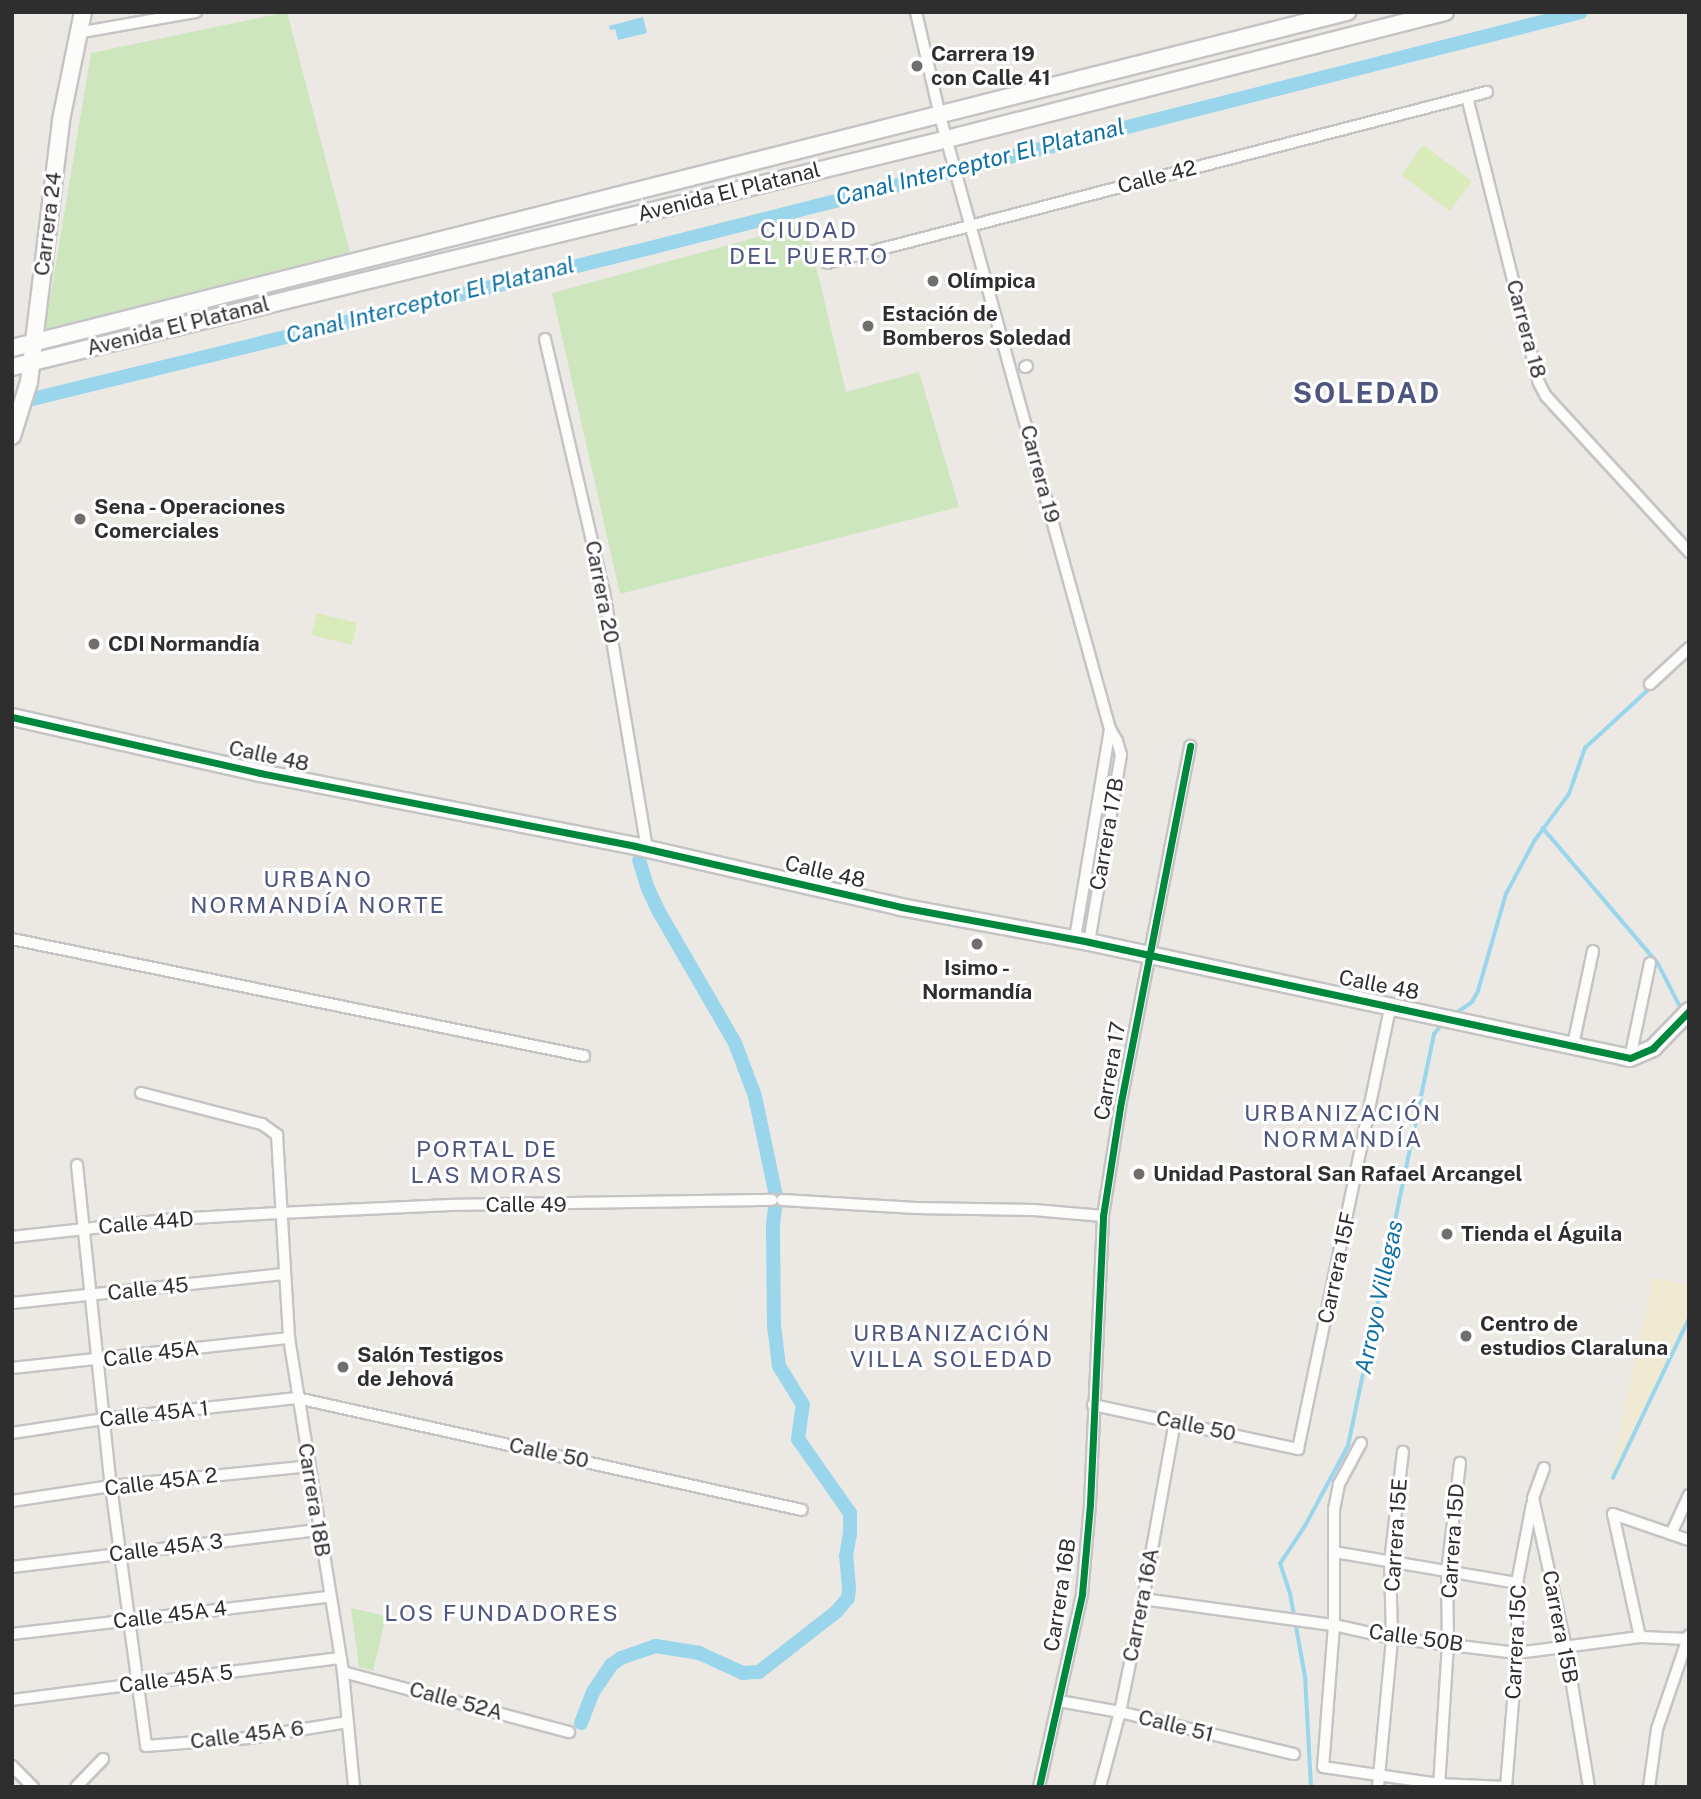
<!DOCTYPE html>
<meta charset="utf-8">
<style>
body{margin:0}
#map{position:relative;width:1701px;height:1799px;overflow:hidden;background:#ece8e4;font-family:"Public Sans",sans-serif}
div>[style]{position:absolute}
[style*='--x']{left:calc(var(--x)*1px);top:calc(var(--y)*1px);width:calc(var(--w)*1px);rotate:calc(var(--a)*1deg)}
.green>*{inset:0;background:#cee6be}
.sand>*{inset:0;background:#f0ead3}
.pitch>*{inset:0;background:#d9eabb}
.water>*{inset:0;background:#99d6ec}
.stream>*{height:3.5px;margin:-1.75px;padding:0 1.75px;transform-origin:1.75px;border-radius:1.75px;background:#99d6ec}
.canal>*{height:14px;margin:-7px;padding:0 7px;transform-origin:7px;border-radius:7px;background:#99d6ec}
.roads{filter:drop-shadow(2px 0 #c5c4c5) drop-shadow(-2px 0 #c5c4c5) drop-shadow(0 2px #c5c4c5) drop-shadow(0 -2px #c5c4c5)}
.street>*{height:10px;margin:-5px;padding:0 5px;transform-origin:5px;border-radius:5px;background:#fcfcfb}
.secondary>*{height:16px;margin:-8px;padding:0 8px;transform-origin:8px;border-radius:8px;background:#fcfcfb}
.cycleway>*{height:7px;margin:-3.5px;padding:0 3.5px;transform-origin:3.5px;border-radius:3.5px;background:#00873e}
.dots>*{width:19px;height:19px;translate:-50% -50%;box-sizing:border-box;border:4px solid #fff;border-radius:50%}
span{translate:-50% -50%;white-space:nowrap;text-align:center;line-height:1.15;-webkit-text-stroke:6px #fff;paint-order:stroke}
.poi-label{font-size:21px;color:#2e2e2e;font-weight:700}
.left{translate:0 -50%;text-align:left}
.street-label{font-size:21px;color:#2e2e2e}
.water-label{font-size:23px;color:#0d6fa3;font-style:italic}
.neighbourhood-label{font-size:23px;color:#4d5680;letter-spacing:2px}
.district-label{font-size:28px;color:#4d5680;font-weight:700;letter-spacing:2px}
.frame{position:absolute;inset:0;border:14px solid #2e2e2e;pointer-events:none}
</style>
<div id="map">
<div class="green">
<div style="clip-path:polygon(287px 12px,350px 252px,45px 329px,91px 53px)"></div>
<div style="clip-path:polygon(806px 224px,846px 392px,919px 372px,959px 507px,620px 594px,552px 293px)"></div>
<div style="clip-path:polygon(351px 1608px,386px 1616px,373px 1671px,359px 1667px)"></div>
</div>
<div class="sand">
<div style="clip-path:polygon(1653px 1277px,1689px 1285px,1689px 1313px,1610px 1476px)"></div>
</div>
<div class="pitch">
<div style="clip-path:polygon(1423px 145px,1472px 181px,1450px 211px,1401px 175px)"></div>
<div style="clip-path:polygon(317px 613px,357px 623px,352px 645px,311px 635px)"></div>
</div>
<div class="water">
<div style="clip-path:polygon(643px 17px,647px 33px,618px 40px,615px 29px,610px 30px,609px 26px)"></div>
</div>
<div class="stream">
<div style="--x:1543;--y:828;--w:177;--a:49.6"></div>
<div style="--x:1658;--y:963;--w:53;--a:62.9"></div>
<div style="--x:1455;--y:1014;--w:21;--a:-35"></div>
<div style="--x:1472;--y:1002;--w:13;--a:-61"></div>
<div style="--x:1478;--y:991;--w:101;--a:-73.9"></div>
<div style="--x:1506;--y:894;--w:61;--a:-61.8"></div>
<div style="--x:1535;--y:840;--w:57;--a:-53.5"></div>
<div style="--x:1569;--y:794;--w:49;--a:-70.8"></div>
<div style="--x:1585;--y:748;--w:84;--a:-42.6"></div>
<div style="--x:1613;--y:1478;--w:176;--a:-64.5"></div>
<div style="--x:1311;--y:1787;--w:110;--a:-93.1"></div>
<div style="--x:1305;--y:1677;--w:84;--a:-100.2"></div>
<div style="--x:1290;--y:1594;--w:32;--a:-108"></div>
<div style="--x:1280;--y:1564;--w:45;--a:-56.7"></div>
<div style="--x:1305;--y:1526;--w:91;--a:-61.7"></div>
<div style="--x:1348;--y:1446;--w:421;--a:-78.2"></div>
<div style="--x:1434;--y:1034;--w:14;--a:-51"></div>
</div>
<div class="canal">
<div style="--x:12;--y:404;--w:657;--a:-13.74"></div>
<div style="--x:650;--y:248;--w:960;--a:-14.22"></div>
<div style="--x:581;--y:1723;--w:33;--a:-69"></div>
<div style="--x:593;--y:1692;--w:32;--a:-56"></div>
<div style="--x:611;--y:1665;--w:12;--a:-35"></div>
<div style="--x:621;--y:1658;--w:37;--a:-19"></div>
<div style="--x:656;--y:1646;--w:44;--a:9.2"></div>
<div style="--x:699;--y:1653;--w:48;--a:24.4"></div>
<div style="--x:743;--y:1673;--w:16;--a:-4"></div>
<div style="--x:759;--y:1672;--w:98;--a:-37.9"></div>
<div style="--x:836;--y:1612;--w:18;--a:-49"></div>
<div style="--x:848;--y:1598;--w:10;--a:-84"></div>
<div style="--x:849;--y:1588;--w:32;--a:-95"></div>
<div style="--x:846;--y:1556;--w:22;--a:-80"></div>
<div style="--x:850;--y:1534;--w:21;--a:-90"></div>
<div style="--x:850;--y:1513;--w:90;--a:-125.1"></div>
<div style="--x:798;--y:1439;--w:34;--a:-82"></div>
<div style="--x:803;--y:1405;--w:46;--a:-121.6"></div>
<div style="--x:779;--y:1366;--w:39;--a:-97"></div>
<div style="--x:774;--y:1327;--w:101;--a:-90.6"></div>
<div style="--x:773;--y:1226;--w:30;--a:-84"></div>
<div style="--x:776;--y:1196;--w:102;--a:-101.9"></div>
<div style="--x:755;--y:1096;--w:57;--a:-110.7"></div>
<div style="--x:735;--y:1043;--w:154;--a:-120.1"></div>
<div style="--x:658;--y:910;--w:23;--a:-115"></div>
<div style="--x:648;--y:889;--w:30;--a:-107"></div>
</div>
<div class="roads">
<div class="street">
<div style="--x:916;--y:12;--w:107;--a:77"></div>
<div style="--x:940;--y:116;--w:636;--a:74.5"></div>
<div style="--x:1110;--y:729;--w:213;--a:99.5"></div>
<div style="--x:77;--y:33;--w:121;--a:-10"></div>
<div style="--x:1467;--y:97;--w:295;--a:75.9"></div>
<div style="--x:1539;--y:383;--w:15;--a:62"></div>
<div style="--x:1546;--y:396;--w:212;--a:47.5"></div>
<div style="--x:827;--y:263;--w:682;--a:-14.53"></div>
<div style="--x:545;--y:339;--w:260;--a:76.9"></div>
<div style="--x:604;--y:592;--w:261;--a:80.5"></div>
<div style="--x:1025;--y:367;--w:2;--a:-27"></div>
<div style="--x:1650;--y:684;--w:53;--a:-42.7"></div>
<div style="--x:12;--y:939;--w:584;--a:11.56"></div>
<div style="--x:1089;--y:942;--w:190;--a:-80.3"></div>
<div style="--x:1121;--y:755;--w:15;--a:-106"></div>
<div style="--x:1117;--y:741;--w:14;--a:-120"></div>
<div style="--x:1573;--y:1045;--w:96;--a:-78"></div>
<div style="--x:1630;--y:1058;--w:97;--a:-78.1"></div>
<div style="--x:141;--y:1093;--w:125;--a:14.4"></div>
<div style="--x:262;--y:1124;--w:19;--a:36"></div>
<div style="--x:277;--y:1135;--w:203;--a:86.6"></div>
<div style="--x:289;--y:1338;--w:338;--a:80.8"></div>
<div style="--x:343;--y:1672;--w:116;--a:84.5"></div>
<div style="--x:77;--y:1165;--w:323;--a:84"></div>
<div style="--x:111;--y:1486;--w:262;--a:82.3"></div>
<div style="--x:146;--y:1746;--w:103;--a:-4.4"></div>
<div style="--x:249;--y:1738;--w:100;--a:-9.2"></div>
<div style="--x:782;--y:1200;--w:134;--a:3.4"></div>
<div style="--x:916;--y:1208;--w:118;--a:1"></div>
<div style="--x:1034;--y:1210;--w:69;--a:5"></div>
<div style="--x:12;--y:1237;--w:164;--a:-6.3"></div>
<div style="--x:175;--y:1219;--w:104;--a:-3.3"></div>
<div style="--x:279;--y:1213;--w:171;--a:-2.7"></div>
<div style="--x:450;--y:1205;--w:322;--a:-0.9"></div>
<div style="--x:12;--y:1303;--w:273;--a:-6.1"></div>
<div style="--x:12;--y:1368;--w:279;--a:-6.2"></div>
<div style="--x:1093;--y:1405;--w:210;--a:12.1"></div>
<div style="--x:1298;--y:1449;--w:454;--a:-78.2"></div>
<div style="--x:12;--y:1433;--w:92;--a:-8.7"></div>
<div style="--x:103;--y:1419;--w:195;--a:-6.2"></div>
<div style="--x:297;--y:1398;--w:517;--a:12.5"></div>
<div style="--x:1361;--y:1443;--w:47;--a:118.2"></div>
<div style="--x:1339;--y:1484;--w:25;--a:101"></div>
<div style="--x:1334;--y:1509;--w:116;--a:90"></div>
<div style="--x:1334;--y:1625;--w:142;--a:94.4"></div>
<div style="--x:1323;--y:1767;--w:117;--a:8.3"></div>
<div style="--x:1439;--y:1784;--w:66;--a:2.6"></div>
<div style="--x:1544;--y:1468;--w:32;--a:110"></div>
<div style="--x:1533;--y:1498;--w:154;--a:77.6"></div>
<div style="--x:1566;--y:1648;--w:141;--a:80.6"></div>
<div style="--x:12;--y:1501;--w:100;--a:-8.6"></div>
<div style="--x:111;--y:1486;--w:200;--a:-5.7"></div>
<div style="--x:1613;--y:1514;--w:126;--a:77.6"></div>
<div style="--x:1613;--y:1514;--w:80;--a:18.9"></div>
<div style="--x:1671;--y:1534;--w:43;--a:-65.2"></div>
<div style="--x:1334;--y:1552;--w:186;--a:9.6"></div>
<div style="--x:12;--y:1567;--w:310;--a:-6.9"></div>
<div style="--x:1143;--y:1599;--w:193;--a:7.8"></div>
<div style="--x:1334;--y:1625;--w:59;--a:12.6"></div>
<div style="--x:1392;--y:1638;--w:126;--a:6.8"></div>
<div style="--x:1517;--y:1653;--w:124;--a:-7.4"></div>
<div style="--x:1640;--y:1637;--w:49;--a:2.3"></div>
<div style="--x:12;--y:1634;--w:318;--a:-6.7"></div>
<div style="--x:343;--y:1672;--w:234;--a:14.9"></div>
<div style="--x:12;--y:1700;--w:331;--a:-7.3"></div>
<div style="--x:1059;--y:1701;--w:62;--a:10.2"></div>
<div style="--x:1120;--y:1712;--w:179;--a:13.6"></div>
<div style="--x:12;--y:1766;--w:30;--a:45"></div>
<div style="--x:76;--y:1787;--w:39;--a:-46"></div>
<div style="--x:1039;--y:1787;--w:198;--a:-77.4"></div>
<div style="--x:1082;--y:1594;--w:90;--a:-84.9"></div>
<div style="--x:1090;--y:1504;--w:288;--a:-87.4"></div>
<div style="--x:1103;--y:1216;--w:110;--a:-81.1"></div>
<div style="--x:1120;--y:1107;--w:368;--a:-79"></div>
<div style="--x:1100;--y:1787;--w:78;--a:-75.1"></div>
<div style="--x:1120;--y:1712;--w:115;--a:-78.5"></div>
<div style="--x:1143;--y:1599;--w:181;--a:-79.8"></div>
<div style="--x:1378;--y:1787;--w:150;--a:-84.6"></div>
<div style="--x:1392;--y:1638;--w:76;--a:-91.5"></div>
<div style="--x:1390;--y:1562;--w:111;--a:-83.3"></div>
<div style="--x:1439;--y:1787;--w:145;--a:-86.4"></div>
<div style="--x:1448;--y:1642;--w:70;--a:-90.8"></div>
<div style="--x:1447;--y:1572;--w:110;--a:-83.2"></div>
<div style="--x:1506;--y:1787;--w:134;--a:-85.3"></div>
<div style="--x:1517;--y:1653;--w:70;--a:-90"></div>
<div style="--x:1517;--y:1583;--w:80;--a:-79.2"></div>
<div style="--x:1649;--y:1787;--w:59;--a:-82.1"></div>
<div style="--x:1657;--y:1729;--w:99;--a:-71.2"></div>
</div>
<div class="secondary">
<div style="--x:12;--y:348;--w:1377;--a:-14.13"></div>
<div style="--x:12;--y:367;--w:962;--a:-13.7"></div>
<div style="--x:947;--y:139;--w:514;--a:-14.31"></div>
<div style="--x:12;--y:436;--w:57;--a:-72.5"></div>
<div style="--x:29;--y:382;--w:264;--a:-83"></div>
<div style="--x:61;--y:120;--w:110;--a:-78.5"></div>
<div style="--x:12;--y:717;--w:254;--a:12.7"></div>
<div style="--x:260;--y:773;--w:382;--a:11"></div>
<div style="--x:635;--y:846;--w:273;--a:12.9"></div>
<div style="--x:901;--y:907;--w:191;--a:10.5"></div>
<div style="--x:1089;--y:942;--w:553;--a:12.1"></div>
<div style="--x:1630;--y:1058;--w:25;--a:-23"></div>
<div style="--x:1653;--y:1048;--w:52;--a:-45.8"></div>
</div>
</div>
<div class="cycleway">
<div style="--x:12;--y:717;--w:254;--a:12.7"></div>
<div style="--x:260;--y:773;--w:382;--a:11"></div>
<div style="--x:635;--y:846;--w:273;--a:12.9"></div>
<div style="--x:901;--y:907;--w:191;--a:10.5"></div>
<div style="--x:1089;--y:942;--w:553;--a:12.1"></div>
<div style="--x:1630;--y:1058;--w:25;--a:-23"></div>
<div style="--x:1653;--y:1048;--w:52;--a:-45.8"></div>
<div style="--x:1039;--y:1787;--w:198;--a:-77.4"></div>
<div style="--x:1082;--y:1594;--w:90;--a:-84.9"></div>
<div style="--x:1090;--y:1504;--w:288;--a:-87.4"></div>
<div style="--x:1103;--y:1216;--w:110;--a:-81.1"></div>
<div style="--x:1120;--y:1107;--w:368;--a:-79"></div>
</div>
<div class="dots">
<div style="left:917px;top:66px;background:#706f6e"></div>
<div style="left:933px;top:281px;background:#706f6e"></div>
<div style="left:868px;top:326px;background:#706f6e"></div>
<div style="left:80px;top:519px;background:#706f6e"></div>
<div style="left:94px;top:644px;background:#706f6e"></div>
<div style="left:977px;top:944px;background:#706f6e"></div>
<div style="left:1139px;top:1174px;background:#706f6e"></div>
<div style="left:1447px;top:1234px;background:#706f6e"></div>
<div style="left:1466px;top:1336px;background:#706f6e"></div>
<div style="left:343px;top:1367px;background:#706f6e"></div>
</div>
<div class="poi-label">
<span class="left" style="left:931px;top:66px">Carrera 19<br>con Calle 41</span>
<span class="left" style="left:947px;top:281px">Olímpica</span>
<span class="left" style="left:882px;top:326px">Estación de<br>Bomberos Soledad</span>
<span class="left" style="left:94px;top:519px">Sena - Operaciones<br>Comerciales</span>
<span class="left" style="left:108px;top:644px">CDI Normandía</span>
<span style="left:977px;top:980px">Isimo -<br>Normandía</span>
<span class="left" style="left:1153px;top:1174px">Unidad Pastoral San Rafael Arcangel</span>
<span class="left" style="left:1461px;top:1234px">Tienda el Águila</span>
<span class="left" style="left:1480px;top:1336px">Centro de<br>estudios Claraluna</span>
<span class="left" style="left:357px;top:1367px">Salón Testigos<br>de Jehová</span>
</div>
<div class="street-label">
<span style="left:1157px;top:177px;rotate:-14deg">Calle 42</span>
<span style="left:729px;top:192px;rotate:-14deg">Avenida El Platanal</span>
<span style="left:48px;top:224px;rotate:-83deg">Carrera 24</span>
<span style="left:178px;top:326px;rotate:-14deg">Avenida El Platanal</span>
<span style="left:1526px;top:329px;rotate:75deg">Carrera 18</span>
<span style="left:1040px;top:474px;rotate:75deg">Carrera 19</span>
<span style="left:602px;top:592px;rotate:79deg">Carrera 20</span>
<span style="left:269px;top:756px;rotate:12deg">Calle 48</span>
<span style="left:1107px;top:834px;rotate:-80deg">Carrera 17B</span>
<span style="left:825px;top:872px;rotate:13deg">Calle 48</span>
<span style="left:1379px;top:985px;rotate:11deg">Calle 48</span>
<span style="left:1110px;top:1071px;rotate:-80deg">Carrera 17</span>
<span style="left:526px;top:1205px">Calle 49</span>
<span style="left:146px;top:1223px;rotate:-5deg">Calle 44D</span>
<span style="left:1337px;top:1268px;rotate:-78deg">Carrera 15F</span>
<span style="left:148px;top:1289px;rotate:-6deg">Calle 45</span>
<span style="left:151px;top:1354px;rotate:-7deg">Calle 45A</span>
<span style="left:154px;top:1414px;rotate:-6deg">Calle 45A 1</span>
<span style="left:1196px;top:1426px;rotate:12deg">Calle 50</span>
<span style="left:549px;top:1453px;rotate:12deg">Calle 50</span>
<span style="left:161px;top:1482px;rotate:-7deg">Calle 45A 2</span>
<span style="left:314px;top:1500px;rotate:81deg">Carrera 18B</span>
<span style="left:1396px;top:1535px;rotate:-86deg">Carrera 15E</span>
<span style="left:1453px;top:1541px;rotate:-86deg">Carrera 15D</span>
<span style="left:166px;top:1548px;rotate:-7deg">Calle 45A 3</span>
<span style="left:1060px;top:1595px;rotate:-81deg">Carrera 16B</span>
<span style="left:1141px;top:1605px;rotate:-79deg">Carrera 16A</span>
<span style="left:170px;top:1615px;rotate:-7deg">Calle 45A 4</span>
<span style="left:1560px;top:1627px;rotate:79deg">Carrera 15B</span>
<span style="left:1416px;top:1638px;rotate:8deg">Calle 50B</span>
<span style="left:1516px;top:1642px;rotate:-87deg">Carrera 15C</span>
<span style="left:176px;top:1679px;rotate:-7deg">Calle 45A 5</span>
<span style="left:456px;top:1701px;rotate:15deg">Calle 52A</span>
<span style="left:1176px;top:1726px;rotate:14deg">Calle 51</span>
<span style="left:247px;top:1735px;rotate:-7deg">Calle 45A 6</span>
</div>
<div class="water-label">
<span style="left:980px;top:162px;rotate:-14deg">Canal Interceptor El Platanal</span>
<span style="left:430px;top:300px;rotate:-14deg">Canal Interceptor El Platanal</span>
<span style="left:1379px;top:1297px;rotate:-78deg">Arroyo Villegas</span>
</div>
<div class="neighbourhood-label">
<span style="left:809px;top:243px">CIUDAD<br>DEL PUERTO</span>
<span style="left:318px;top:892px">URBANO<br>NORMANDÍA NORTE</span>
<span style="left:1343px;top:1126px">URBANIZACIÓN<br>NORMANDÍA</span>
<span style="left:487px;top:1162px">PORTAL DE<br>LAS MORAS</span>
<span style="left:952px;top:1346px">URBANIZACIÓN<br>VILLA SOLEDAD</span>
<span style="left:502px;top:1613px">LOS FUNDADORES</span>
</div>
<div class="district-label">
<span style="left:1367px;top:393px">SOLEDAD</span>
</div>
<div class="frame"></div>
</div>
